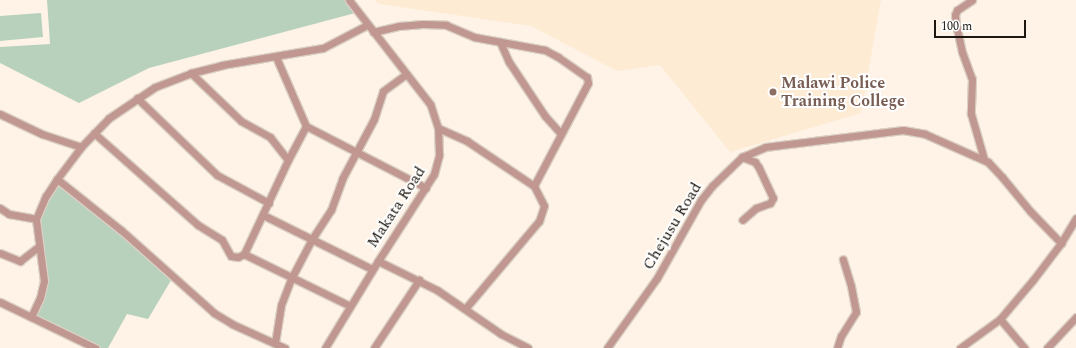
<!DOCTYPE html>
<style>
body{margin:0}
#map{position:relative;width:1076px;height:348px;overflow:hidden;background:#fef3e6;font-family:Spectral,serif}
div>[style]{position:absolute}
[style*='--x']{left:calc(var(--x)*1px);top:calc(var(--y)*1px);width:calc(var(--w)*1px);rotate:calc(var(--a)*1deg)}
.built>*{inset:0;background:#fdebd4}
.green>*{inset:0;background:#b7d1bd}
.roads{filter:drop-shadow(1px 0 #dad0c4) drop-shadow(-1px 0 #dad0c4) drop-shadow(0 1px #dad0c4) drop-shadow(0 -1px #dad0c4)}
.street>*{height:7px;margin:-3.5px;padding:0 3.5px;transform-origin:3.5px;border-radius:3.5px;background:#c19791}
.dots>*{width:11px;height:11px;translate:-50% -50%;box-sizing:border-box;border:2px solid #fff;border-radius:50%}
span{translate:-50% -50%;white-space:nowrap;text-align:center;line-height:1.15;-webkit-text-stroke:4px #fff;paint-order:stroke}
.education-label{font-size:16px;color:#785e54;font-weight:700}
.left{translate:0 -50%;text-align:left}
.street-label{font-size:16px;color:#1d170f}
.scale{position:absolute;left:934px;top:20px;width:92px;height:18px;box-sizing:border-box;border:2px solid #1d170f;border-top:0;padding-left:5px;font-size:12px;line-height:14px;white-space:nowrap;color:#1d170f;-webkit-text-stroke:3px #fff;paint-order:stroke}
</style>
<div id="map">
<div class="built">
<div style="clip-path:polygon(374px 0,881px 0,861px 113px,730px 152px,660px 65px,617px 71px,531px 26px,380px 4px)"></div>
</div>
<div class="green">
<div style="clip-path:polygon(47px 0,346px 0,359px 12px,149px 68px,79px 103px,0 63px,0 47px,50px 44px)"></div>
<div style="clip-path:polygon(41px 13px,43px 37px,0 41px,0 16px)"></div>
<div style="clip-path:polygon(57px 179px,173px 277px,148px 319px,127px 314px,108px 348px,95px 348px,31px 317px,43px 290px,36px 219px)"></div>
</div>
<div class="roads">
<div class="street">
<div style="--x:972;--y:0;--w:18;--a:146"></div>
<div style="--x:957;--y:10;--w:5;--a:112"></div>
<div style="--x:955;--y:15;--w:9;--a:84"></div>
<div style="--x:956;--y:24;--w:29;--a:78"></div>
<div style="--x:962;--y:52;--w:29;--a:70"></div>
<div style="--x:972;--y:79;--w:35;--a:92"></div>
<div style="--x:971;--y:114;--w:47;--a:73.9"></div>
<div style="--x:373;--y:32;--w:27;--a:-13"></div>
<div style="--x:399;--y:26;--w:24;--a:-5"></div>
<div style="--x:423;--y:24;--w:23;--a:2"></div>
<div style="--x:446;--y:25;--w:30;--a:23"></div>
<div style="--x:474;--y:37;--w:72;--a:10.4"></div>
<div style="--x:545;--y:50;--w:15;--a:28"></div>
<div style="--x:558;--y:57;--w:35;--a:35"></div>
<div style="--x:587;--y:77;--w:6;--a:81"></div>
<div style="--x:588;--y:83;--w:116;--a:117.7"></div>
<div style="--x:500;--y:42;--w:22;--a:66"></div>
<div style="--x:509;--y:62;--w:65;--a:56.3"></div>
<div style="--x:545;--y:116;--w:24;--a:48"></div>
<div style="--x:276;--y:57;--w:75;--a:66.5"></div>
<div style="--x:306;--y:126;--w:135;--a:27.3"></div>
<div style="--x:191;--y:73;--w:69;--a:43.8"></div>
<div style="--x:241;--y:121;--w:33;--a:29"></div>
<div style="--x:270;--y:137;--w:29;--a:52"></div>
<div style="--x:137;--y:98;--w:111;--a:43.9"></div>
<div style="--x:217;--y:175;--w:59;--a:28.3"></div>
<div style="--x:0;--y:114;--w:47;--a:25.5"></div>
<div style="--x:42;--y:134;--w:41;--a:18.4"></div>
<div style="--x:438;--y:128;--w:32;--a:24"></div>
<div style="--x:467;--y:141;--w:81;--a:33.9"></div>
<div style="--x:534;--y:186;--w:22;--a:63"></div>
<div style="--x:544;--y:206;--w:16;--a:108"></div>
<div style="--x:539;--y:221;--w:115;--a:130.1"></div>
<div style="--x:94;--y:133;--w:139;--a:41.5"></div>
<div style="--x:198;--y:225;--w:28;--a:32"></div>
<div style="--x:222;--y:240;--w:18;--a:61"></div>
<div style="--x:231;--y:256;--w:7;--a:8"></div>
<div style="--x:238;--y:257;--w:7;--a:-27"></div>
<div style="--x:244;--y:254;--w:104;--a:-64.9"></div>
<div style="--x:288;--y:160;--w:38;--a:-62"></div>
<div style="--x:742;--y:157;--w:14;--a:21"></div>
<div style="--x:755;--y:162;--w:7;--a:56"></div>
<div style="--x:759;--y:168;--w:33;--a:65"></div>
<div style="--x:773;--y:198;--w:6;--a:121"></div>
<div style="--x:770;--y:203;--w:15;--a:160"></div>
<div style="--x:756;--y:208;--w:18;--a:139"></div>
<div style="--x:57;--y:179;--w:82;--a:38.6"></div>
<div style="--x:121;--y:230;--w:125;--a:41.7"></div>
<div style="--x:214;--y:313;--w:21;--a:31"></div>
<div style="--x:232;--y:324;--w:58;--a:24.4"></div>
<div style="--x:0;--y:208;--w:11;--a:34"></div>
<div style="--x:9;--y:214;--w:27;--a:10"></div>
<div style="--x:263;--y:215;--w:122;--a:26.4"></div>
<div style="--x:0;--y:253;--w:22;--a:22"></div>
<div style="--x:20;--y:261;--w:24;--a:-38"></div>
<div style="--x:244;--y:254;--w:118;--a:26.1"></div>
<div style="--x:378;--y:261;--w:66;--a:26.2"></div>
<div style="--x:437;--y:290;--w:78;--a:34.5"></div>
<div style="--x:501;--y:334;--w:30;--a:27"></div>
<div style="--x:0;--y:302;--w:106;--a:25.8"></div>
<div style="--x:31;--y:317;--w:21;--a:-65"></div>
<div style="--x:40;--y:298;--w:17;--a:-77"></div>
<div style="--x:44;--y:281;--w:63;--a:-97.4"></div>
<div style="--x:36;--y:219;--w:25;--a:-67"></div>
<div style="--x:46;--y:196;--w:20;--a:-57"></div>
<div style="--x:57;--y:179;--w:40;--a:-53"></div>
<div style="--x:81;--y:147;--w:40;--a:-46"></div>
<div style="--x:109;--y:118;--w:55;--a:-34"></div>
<div style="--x:155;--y:87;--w:39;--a:-21"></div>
<div style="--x:191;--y:73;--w:32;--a:-14"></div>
<div style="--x:222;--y:65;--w:102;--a:-9.6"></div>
<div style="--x:323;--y:48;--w:50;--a:-27.6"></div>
<div style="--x:1000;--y:319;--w:38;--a:50"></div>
<div style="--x:275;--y:343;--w:38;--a:-81"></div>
<div style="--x:281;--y:305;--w:30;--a:-69"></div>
<div style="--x:292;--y:277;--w:43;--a:-62.2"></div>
<div style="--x:312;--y:239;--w:35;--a:-57"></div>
<div style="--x:331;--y:210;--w:33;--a:-70"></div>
<div style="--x:342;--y:179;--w:68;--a:-61.9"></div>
<div style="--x:374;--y:119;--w:29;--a:-72"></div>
<div style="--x:383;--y:91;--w:29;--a:-36"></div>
<div style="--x:325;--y:348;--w:102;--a:-58.7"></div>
<div style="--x:378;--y:261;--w:103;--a:-57.2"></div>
<div style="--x:434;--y:174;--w:20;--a:-75"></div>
<div style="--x:439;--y:155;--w:27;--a:-92"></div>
<div style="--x:438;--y:128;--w:25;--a:-108"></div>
<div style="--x:430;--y:104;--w:132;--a:-127.9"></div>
<div style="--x:374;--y:348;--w:82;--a:-56.5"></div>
<div style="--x:607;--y:348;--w:86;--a:-54.5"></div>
<div style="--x:657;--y:278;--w:90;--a:-60.6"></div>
<div style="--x:701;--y:200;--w:18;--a:-52"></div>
<div style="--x:712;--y:186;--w:42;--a:-44"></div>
<div style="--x:742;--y:157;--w:25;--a:-23"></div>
<div style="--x:765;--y:147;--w:139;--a:-7"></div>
<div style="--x:903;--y:130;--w:22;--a:10"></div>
<div style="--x:925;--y:134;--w:69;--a:24"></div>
<div style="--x:988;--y:162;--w:21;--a:47"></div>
<div style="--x:1002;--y:177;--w:44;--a:50.5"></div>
<div style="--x:1030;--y:211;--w:45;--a:45.9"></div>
<div style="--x:837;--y:348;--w:13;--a:-72"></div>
<div style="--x:841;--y:336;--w:28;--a:-58"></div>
<div style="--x:856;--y:312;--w:26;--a:-101"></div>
<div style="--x:851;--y:286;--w:28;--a:-107"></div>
<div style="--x:960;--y:348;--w:49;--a:-35.9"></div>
<div style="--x:1000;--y:319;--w:51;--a:-49.8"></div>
<div style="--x:1033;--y:280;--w:46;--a:-52.9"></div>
<div style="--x:1061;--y:243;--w:29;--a:-59"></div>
<div style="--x:1047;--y:348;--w:42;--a:-46.9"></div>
</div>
</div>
<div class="dots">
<div style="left:773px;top:92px;background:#8d6e63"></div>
</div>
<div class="education-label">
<span class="left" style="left:781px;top:92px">Malawi Police<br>Training College</span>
</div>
<div class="street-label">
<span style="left:396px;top:207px;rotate:-57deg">Makata Road</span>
<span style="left:672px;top:226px;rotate:-59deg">Chejusu Road</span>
</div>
<div class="scale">100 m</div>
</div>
